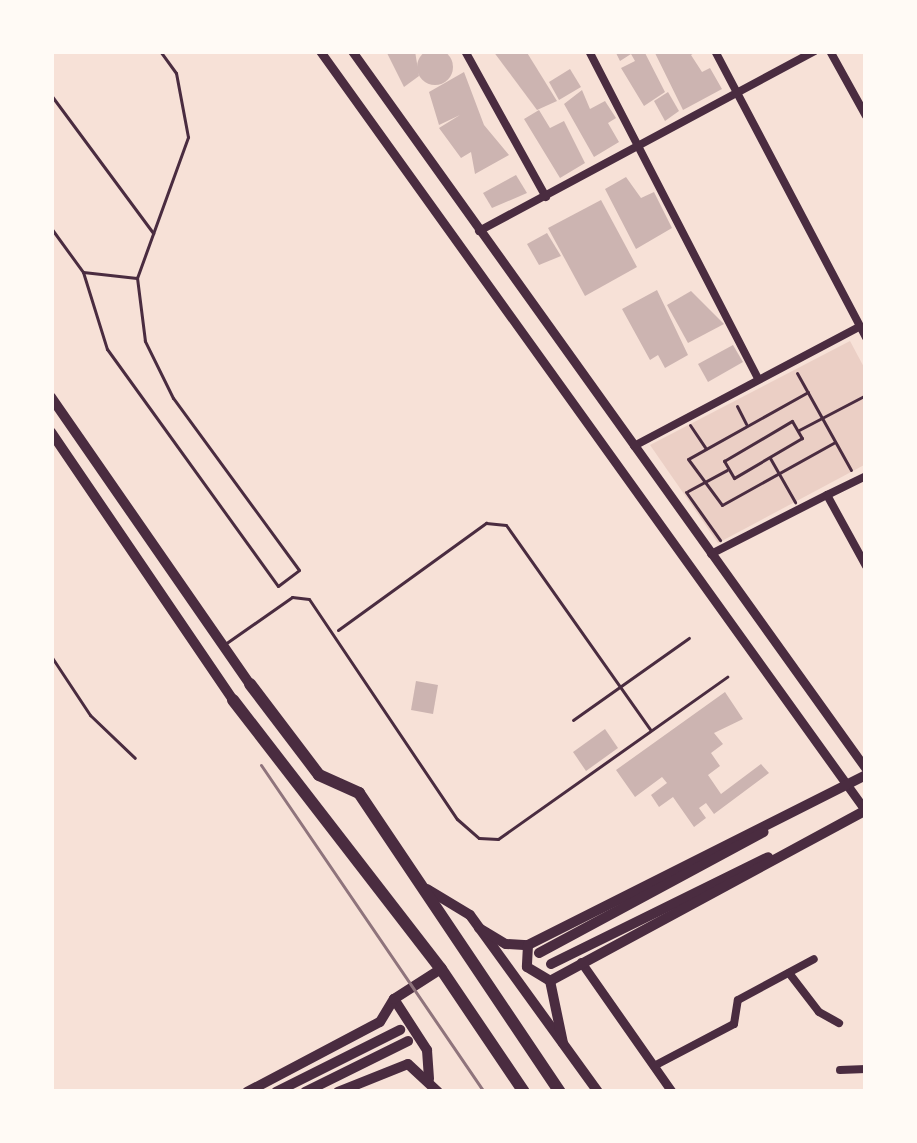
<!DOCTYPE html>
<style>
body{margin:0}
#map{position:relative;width:917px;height:1143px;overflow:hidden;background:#f7e1d7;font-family:"DM Sans",sans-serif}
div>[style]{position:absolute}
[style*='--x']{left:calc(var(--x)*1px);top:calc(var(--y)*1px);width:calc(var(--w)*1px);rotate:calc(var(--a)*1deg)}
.green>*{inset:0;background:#ebcfc5}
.building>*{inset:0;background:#ccb4b1}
.round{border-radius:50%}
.path>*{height:3px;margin:-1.5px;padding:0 1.5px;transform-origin:1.5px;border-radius:1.5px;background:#4a2c40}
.service>*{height:3px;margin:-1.5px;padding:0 1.5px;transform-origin:1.5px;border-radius:1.5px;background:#4a2c40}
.minor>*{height:8px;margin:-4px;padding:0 4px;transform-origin:4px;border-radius:4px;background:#4a2c40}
.tertiary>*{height:9px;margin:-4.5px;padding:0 4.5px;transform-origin:4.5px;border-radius:4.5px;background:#4a2c40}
.secondary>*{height:10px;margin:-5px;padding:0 5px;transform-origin:5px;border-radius:5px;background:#4a2c40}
.trunk>*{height:12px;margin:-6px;padding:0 6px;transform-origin:6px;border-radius:6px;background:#4a2c40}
.rail>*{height:3px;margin:-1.5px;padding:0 1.5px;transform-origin:1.5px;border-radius:1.5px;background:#8f747c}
span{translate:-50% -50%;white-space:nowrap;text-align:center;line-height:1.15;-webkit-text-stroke:9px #fffaf5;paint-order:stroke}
.frame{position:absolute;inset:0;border:54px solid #fffaf5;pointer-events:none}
</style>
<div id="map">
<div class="green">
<div style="clip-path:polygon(850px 341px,866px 371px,866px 464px,718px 543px,650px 445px)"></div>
</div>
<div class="building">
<div class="round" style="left:417px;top:49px;width:36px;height:36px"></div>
<div style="clip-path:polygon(386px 51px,415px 51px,419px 76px,404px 87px)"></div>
<div style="clip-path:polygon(493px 51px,526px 51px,557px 101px,537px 110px)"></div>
<div style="clip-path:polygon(615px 51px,644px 51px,665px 92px,644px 106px,621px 68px,635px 61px,631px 54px,620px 61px)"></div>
<div style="clip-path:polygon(654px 51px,697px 51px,691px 55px,702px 72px,710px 68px,722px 89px,683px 110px)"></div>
<div style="clip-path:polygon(570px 69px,581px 87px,559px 100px,549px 82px)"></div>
<div style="clip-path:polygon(464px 72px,484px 125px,509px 155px,475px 174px,471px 152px,461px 158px,439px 128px,460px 115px,439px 125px,429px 92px)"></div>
<div style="clip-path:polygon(582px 90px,590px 109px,605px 101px,616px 118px,608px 123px,619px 142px,594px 157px,564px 104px)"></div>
<div style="clip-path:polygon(668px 92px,679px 111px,665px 121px,654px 101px)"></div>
<div style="clip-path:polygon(539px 110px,550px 128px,564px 121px,585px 163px,560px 178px,524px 119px)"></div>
<div style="clip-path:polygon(516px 175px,527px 193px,492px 208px,483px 193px)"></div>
<div style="clip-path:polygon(626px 177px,641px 198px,654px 192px,672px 228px,636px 249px,605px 189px)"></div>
<div style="clip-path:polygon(601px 200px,637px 267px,585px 296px,548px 228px)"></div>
<div style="clip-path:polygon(547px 233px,561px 256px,539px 265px,527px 244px)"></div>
<div style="clip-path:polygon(657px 290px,688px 355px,665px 368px,658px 355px,650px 360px,622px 309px)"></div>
<div style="clip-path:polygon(691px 291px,724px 324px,688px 343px,667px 305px)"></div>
<div style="clip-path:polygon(733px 345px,743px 362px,708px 382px,698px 364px)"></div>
<div style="clip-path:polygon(416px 681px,438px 685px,433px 714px,411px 710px)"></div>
<div style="clip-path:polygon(725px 692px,743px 719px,714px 733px,723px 744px,711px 753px,720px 766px,708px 775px,721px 794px,761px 764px,769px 773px,714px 814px,706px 803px,699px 808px,706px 818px,694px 827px,673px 797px,659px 807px,651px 795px,667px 783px,662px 777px,635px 797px,616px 770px)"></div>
<div style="clip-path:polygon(605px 729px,618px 748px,586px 771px,573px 752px)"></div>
</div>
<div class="path">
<div style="--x:797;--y:373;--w:111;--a:60.9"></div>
<div style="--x:808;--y:392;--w:137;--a:150.8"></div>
<div style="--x:688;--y:459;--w:57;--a:53.5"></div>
<div style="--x:722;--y:505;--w:129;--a:-29.1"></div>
<div style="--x:737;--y:406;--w:20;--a:63"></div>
<div style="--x:792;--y:421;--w:20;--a:60"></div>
<div style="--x:802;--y:438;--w:79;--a:149.5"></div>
<div style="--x:734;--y:478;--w:20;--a:-120"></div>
<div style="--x:724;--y:461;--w:79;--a:-30.5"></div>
<div style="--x:690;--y:425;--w:27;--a:56"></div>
<div style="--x:799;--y:430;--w:76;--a:-27.6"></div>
<div style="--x:770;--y:458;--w:51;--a:60.4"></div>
<div style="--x:688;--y:491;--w:44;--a:-28.3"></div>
<div style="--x:686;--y:492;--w:59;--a:54.7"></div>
</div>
<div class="service">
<div style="--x:51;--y:95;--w:172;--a:53.5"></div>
<div style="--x:51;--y:228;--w:54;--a:54"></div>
<div style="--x:83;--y:272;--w:54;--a:6.3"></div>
<div style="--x:137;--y:278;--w:150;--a:-70.1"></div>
<div style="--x:188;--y:137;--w:65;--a:-100.6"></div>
<div style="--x:176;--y:73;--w:27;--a:-126"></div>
<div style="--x:83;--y:272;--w:81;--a:72.7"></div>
<div style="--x:107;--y:349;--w:292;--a:54.2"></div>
<div style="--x:278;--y:586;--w:26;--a:-37"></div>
<div style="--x:299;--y:570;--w:213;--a:-126.2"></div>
<div style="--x:173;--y:398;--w:64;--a:-116.2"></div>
<div style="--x:145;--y:341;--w:64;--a:-97.2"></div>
<div style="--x:338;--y:630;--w:183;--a:-35.9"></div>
<div style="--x:486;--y:523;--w:20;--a:6"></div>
<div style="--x:506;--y:525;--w:250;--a:54.8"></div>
<div style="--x:225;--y:644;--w:82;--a:-35"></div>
<div style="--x:292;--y:597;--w:17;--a:7"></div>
<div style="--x:309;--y:599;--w:265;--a:56.1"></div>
<div style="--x:457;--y:819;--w:29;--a:41"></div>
<div style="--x:479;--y:838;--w:19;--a:3"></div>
<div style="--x:498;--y:839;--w:281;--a:-35.3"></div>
<div style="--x:51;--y:656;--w:71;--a:56.5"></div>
<div style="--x:90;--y:715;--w:62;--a:43.7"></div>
<div style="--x:573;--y:720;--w:142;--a:-35.3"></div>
</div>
<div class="minor">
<div style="--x:465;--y:51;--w:167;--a:61"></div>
<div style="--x:589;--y:51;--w:368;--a:62.7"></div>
<div style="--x:715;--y:51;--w:324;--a:62.2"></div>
<div style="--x:830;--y:51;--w:74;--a:61"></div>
<div style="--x:479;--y:231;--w:381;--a:-28.2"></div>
<div style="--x:634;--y:446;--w:255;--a:-27.9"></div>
<div style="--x:866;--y:476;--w:43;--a:154"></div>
<div style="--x:827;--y:495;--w:81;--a:61.2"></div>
<div style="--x:711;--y:554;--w:130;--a:-27"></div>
<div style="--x:789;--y:973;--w:49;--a:52.4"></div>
<div style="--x:819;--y:1012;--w:23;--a:29"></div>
<div style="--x:654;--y:1066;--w:90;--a:-27.7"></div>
<div style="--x:734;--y:1024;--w:24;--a:-81"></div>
<div style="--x:738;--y:1000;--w:86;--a:-28.3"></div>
<div style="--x:840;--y:1070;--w:26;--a:-2"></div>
</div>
<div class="tertiary">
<div style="--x:320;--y:51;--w:934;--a:54.32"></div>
<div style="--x:352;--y:51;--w:883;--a:54.4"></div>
<div style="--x:581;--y:962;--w:159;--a:55"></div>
</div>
<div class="secondary">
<div style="--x:51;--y:397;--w:349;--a:55.3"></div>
<div style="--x:51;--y:432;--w:324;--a:55.8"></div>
<div style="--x:427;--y:889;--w:50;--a:31.2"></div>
<div style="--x:470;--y:915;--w:218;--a:54.1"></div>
<div style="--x:479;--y:928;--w:31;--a:31"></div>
<div style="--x:506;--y:944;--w:22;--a:3"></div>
<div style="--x:528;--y:945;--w:378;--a:-26.7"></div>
<div style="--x:528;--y:945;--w:22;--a:93"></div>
<div style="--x:527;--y:967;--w:27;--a:31"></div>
<div style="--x:539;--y:953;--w:255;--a:-28.3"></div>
<div style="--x:551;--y:964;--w:242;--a:-26.2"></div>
<div style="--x:394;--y:999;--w:61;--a:57.1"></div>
<div style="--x:427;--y:1050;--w:29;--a:86"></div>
<div style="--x:563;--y:1043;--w:63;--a:-101.8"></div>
<div style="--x:550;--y:981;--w:359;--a:-28.4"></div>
<div style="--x:247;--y:1092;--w:150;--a:-27.8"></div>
<div style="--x:380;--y:1022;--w:27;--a:-59"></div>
<div style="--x:394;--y:999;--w:56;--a:-32.6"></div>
<div style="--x:276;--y:1092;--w:139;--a:-26.6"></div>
<div style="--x:305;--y:1092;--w:115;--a:-26.3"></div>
<div style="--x:338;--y:1092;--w:75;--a:-21.8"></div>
<div style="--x:408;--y:1064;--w:41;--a:43"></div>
</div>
<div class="trunk">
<div style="--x:250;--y:684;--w:114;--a:52.8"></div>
<div style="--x:319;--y:775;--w:44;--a:24.2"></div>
<div style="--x:359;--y:793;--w:360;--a:56.1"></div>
<div style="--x:233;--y:700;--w:340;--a:52.3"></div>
<div style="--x:441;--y:969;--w:148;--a:56"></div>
</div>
<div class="rail">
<div style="--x:261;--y:765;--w:396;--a:55.7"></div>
</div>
<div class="frame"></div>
</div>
